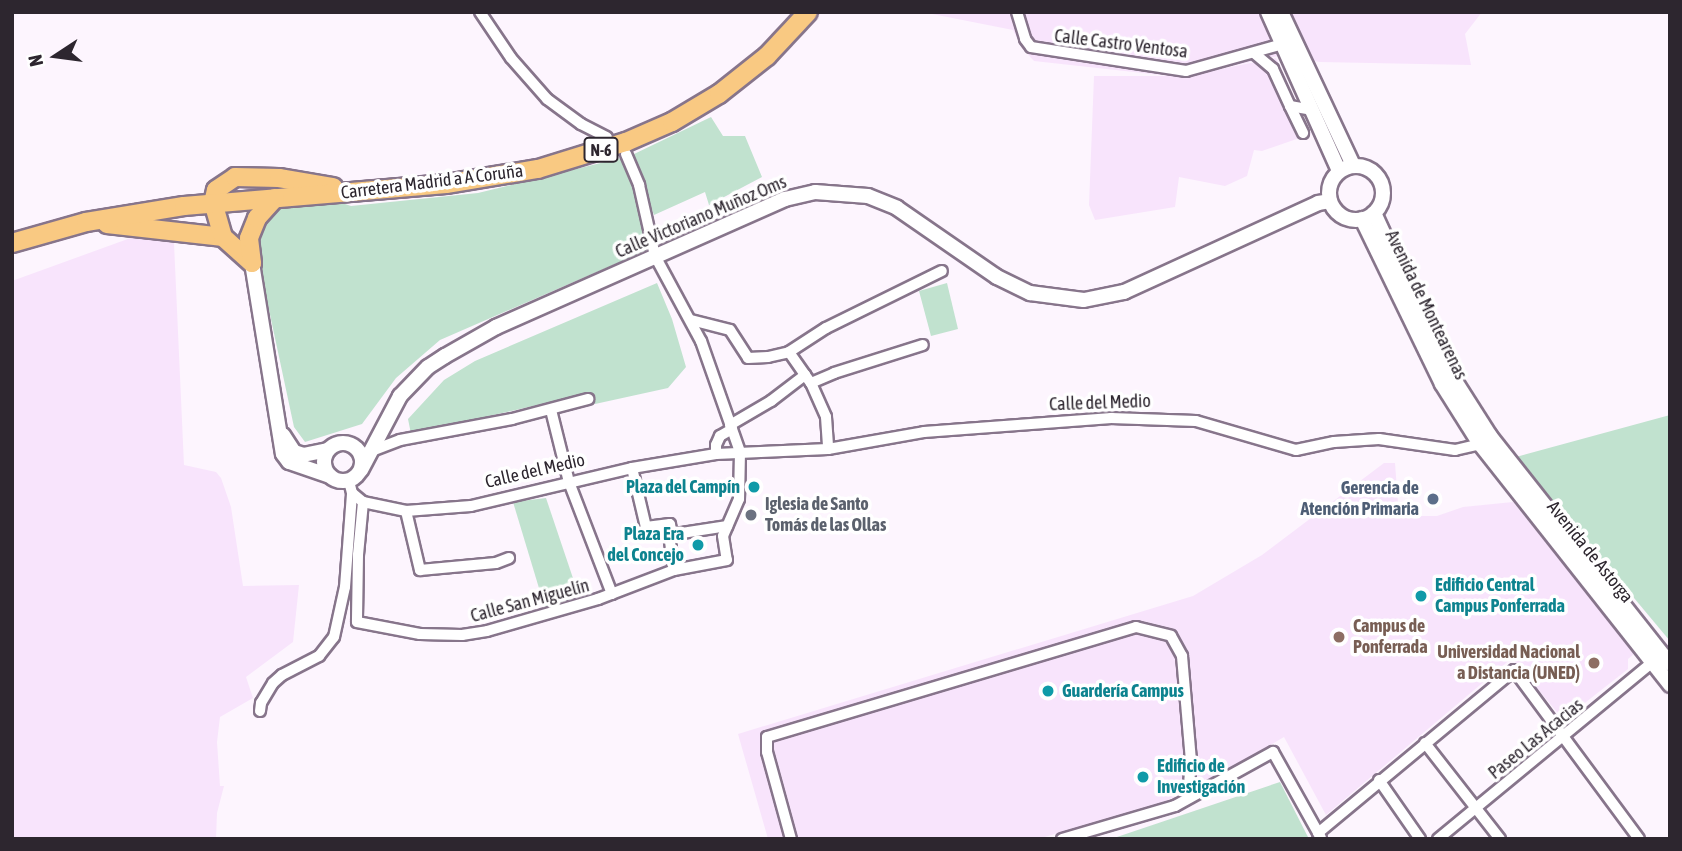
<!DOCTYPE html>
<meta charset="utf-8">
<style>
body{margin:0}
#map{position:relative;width:1682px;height:851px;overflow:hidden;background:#fdf5fe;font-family:"Asap Condensed",sans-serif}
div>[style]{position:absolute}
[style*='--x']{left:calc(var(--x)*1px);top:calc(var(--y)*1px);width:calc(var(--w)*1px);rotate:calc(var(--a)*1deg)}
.built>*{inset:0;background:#f8e4fc}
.green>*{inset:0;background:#c1e2cf}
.roads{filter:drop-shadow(2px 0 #87758b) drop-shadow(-2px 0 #87758b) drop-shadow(0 2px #87758b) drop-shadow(0 -2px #87758b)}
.street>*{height:10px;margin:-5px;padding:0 5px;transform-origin:5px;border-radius:5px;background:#fff}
.secondary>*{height:14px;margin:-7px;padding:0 7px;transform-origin:7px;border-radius:7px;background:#fff}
.secondary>.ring{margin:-7px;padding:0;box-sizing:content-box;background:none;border:14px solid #fff;border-radius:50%}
.highway>*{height:18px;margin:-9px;padding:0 9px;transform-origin:9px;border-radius:9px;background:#f9c982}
.dots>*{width:19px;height:19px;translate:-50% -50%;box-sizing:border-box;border:4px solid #fff;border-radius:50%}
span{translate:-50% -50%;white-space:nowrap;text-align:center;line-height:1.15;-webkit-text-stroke:7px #fff;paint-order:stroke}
.shield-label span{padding:2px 5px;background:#fff;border:2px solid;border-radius:5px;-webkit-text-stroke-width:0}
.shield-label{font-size:16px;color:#2d262f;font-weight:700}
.street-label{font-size:18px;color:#2d262f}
.culture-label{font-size:18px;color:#0d838f;font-weight:700}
.right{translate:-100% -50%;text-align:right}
.left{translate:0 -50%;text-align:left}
.service-label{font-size:18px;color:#4e5e75;font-weight:700}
.worship-label{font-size:18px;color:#5b616d;font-weight:700}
.education-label{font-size:18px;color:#785e54;font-weight:700}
.frame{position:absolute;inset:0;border:14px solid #2d262f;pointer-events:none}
.north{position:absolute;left:21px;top:21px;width:70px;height:70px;-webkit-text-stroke:5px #fff;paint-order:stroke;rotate:257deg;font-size:19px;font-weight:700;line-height:28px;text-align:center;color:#2d262f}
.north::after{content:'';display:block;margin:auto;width:24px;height:32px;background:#2d262f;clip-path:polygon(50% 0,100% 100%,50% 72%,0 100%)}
</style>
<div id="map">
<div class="built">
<div style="clip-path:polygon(922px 12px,1482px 12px,1465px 34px,1471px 65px,1320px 62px,1278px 56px,1185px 76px,1276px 58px,1311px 134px,1262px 151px,1254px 150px,1247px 176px,1225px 186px,1179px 177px,1175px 207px,1095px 220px,1089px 205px,1094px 76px,1170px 76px,1034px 61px,1022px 48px,1013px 30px)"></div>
<div style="clip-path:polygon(136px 236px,174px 243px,184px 465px,216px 472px,221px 478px,231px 507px,243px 586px,299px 585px,293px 642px,246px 677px,253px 698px,220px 717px,217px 742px,220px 786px,224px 786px,217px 813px,216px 839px,12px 839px,12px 281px)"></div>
<div style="clip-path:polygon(1384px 463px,1395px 463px,1399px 516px,1437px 516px,1463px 507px,1513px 502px,1635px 653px,1628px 659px,1628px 669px,1567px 717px,1561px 717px,1512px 658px,1326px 815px,1284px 737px,1208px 782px,1163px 802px,1038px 839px,768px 839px,738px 734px,1193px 596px,1262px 555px)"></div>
</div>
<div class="green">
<div style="clip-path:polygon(711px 117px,723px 136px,745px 136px,762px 177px,709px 205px,705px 192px,654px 215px,632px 155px)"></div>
<div style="clip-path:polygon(621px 158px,640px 195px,652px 248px,440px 340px,396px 378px,362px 424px,305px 442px,294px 427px,256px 249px,268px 210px,330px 199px,351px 206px,478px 193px)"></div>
<div style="clip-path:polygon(657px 283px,672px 319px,686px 367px,668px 388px,595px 404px,590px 393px,411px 434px,408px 419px,444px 380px,475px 361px)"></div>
<div style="clip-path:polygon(947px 283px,958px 329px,931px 336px,919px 291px)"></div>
<div style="clip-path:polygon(1670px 415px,1670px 641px,1516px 457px)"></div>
<div style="clip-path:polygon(546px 498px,579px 596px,545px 608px,513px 502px)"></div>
<div style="clip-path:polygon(1280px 782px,1309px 839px,1111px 839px)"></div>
</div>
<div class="roads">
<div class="street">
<div style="--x:480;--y:12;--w:55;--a:56"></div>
<div style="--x:511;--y:58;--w:55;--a:48.7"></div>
<div style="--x:547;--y:99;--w:42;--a:36.3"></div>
<div style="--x:581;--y:124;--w:29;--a:27"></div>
<div style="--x:1017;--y:12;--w:28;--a:73"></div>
<div style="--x:1025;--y:39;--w:10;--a:53"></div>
<div style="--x:1031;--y:47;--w:157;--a:8.8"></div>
<div style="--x:1186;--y:71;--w:101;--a:-15.6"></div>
<div style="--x:1254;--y:53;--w:25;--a:40"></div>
<div style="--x:1273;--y:69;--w:41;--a:65.3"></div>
<div style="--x:1290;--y:106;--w:23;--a:10"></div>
<div style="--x:1290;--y:106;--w:30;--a:64"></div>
<div style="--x:626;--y:154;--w:34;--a:67"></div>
<div style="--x:639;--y:185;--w:73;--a:77.3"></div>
<div style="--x:655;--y:256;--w:97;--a:61.6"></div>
<div style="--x:701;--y:341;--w:118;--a:70.6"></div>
<div style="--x:740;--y:452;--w:47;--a:91.2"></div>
<div style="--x:739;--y:499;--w:40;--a:113.4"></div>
<div style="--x:723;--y:536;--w:24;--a:81"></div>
<div style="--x:727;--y:560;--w:54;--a:169.3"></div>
<div style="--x:674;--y:570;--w:35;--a:-98"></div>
<div style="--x:669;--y:535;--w:59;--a:-8.8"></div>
<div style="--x:691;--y:320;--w:40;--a:14.4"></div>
<div style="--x:730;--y:330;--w:33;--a:57"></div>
<div style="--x:748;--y:358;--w:20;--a:-3"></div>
<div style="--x:768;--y:357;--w:22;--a:-13"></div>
<div style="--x:789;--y:352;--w:44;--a:-33"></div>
<div style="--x:826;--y:328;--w:129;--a:-26.2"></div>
<div style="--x:789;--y:352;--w:38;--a:55"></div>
<div style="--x:811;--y:383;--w:37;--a:66"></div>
<div style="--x:826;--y:417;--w:32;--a:86"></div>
<div style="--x:811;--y:383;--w:25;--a:-23"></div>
<div style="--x:834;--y:373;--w:93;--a:-17.5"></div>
<div style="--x:551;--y:410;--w:74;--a:76"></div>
<div style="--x:569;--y:482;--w:120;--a:69"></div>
<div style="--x:730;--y:425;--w:48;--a:-30.3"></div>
<div style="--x:771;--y:401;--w:43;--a:-37.4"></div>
<div style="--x:374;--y:450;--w:28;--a:-21"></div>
<div style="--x:400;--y:440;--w:114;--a:-10.6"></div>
<div style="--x:512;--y:419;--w:79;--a:-14.7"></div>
<div style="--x:716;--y:454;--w:9;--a:-90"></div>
<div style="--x:716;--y:445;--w:10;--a:-66"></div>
<div style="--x:720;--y:436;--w:14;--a:-30"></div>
<div style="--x:632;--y:468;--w:61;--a:76.7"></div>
<div style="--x:646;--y:527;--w:24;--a:-7"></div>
<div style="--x:670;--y:524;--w:11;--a:80"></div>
<div style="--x:352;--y:493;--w:14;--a:39"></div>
<div style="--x:363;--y:502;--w:53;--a:95.4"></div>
<div style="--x:358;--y:555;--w:67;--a:90.9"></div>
<div style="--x:357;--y:622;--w:64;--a:10.8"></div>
<div style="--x:420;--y:634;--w:42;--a:1.4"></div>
<div style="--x:462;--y:635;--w:25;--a:-9"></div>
<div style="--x:487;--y:631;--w:116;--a:-16.1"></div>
<div style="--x:598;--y:599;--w:81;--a:-20.9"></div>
<div style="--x:363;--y:502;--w:44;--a:11.8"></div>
<div style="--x:406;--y:511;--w:65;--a:-4.4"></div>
<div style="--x:471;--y:506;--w:165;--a:-13.3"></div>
<div style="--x:632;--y:468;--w:85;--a:-9.5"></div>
<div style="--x:716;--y:454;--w:112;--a:-2.6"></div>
<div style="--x:828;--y:449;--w:97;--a:-10"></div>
<div style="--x:924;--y:432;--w:188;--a:-4.3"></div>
<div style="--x:1111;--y:418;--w:85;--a:2"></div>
<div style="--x:1196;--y:421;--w:104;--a:16.2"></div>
<div style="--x:1296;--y:450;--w:39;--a:-12"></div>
<div style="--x:1334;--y:442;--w:45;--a:-3.8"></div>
<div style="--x:1379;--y:439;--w:77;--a:8.2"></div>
<div style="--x:1455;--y:450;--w:26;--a:-13"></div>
<div style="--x:406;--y:511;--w:61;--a:76.7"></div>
<div style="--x:420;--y:570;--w:76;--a:-5.3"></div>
<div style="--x:496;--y:563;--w:14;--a:-21"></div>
<div style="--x:260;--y:711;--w:8;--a:-83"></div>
<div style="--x:261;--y:703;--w:23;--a:-59"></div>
<div style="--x:273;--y:683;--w:12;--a:-42"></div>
<div style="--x:282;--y:675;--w:42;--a:-27.2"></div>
<div style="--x:319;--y:656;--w:24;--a:-52"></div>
<div style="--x:334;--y:637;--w:51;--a:-77.6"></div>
<div style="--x:345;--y:587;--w:94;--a:-85.7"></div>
<div style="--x:352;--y:493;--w:12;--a:-104"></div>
<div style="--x:1425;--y:743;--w:122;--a:52"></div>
<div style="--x:1379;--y:780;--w:72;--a:55.2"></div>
<div style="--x:1318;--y:833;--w:255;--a:-39.7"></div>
<div style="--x:1514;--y:670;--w:210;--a:53.5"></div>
<div style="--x:791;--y:839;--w:90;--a:-105.4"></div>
<div style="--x:767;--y:752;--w:15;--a:-90"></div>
<div style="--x:767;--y:737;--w:385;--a:-16.6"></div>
<div style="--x:1136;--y:627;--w:36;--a:14"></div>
<div style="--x:1171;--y:636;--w:23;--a:61"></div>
<div style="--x:1182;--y:656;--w:105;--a:85.1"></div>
<div style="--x:1191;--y:761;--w:36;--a:95"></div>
<div style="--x:1062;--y:839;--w:118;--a:-16.3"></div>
<div style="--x:1175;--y:806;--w:112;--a:-28.9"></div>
<div style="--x:1273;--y:752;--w:98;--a:60.8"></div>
<div style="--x:1438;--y:839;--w:278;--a:-39.5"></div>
</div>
<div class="secondary">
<div style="--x:1268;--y:12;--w:174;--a:65.9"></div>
<div style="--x:1281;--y:12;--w:169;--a:64.8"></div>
<div class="ring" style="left:1329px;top:166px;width:40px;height:40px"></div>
<div style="--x:1374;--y:213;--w:124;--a:65.3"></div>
<div style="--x:1426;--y:326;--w:59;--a:62.6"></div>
<div style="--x:1453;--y:378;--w:69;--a:57.5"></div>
<div style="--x:1490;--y:436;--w:290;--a:51.7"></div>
<div style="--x:1362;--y:219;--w:183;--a:64.1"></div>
<div style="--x:1442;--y:384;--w:71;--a:57.7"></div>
<div style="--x:1480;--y:444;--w:307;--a:51.7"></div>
<div style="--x:252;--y:263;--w:193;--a:80.8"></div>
<div style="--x:283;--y:454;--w:10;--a:53"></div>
<div style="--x:289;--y:462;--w:43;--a:18.9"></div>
<div style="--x:283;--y:435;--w:20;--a:57"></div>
<div style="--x:294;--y:452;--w:9;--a:18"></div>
<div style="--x:303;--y:455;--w:25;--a:-11"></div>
<div class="ring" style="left:324px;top:443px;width:24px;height:24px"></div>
<div style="--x:361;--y:470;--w:84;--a:-62.2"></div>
<div style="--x:400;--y:396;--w:40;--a:-46"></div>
<div style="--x:428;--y:367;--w:20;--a:-33"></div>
<div style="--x:445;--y:356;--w:59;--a:-29.6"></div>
<div style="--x:496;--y:327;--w:316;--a:-23.9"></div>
<div style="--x:785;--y:199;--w:31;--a:-13"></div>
<div style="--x:815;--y:192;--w:53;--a:4.3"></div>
<div style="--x:868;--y:196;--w:31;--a:22"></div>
<div style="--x:897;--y:208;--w:121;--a:34.6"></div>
<div style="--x:997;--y:277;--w:37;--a:26"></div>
<div style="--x:1030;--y:293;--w:54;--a:7.4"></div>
<div style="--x:1084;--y:300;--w:41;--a:-11.3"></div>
<div style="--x:1124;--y:292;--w:213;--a:-24.6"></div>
<div style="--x:1318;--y:203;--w:12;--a:-9"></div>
</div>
<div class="highway">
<div style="--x:107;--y:224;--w:117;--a:6.4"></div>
<div style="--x:223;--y:237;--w:39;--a:42"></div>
<div style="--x:223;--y:237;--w:35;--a:-106"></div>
<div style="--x:213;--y:203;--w:13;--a:-77"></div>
<div style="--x:216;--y:190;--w:23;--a:-34"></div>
<div style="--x:235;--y:177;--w:44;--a:1.3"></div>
<div style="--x:279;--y:178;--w:55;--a:9.5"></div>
<div style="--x:12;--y:243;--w:77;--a:-15.8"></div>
<div style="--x:86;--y:222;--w:99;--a:-9.3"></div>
<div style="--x:184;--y:206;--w:263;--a:-4.8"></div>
<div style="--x:446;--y:184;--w:93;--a:-9.3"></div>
<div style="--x:538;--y:169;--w:92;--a:-17.1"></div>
<div style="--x:626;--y:142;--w:50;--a:-23.5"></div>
<div style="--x:672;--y:122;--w:55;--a:-30.8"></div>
<div style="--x:719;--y:94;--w:61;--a:-38.4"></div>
<div style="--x:767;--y:56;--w:60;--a:-47"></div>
<div style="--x:252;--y:263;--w:25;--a:-97"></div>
<div style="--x:249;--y:238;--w:22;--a:-68"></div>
<div style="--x:257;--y:218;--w:27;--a:-48"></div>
</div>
</div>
<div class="dots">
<div style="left:754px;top:487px;background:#0f9aa8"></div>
<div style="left:1433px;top:499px;background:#5c6f8a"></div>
<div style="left:751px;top:515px;background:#6b7280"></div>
<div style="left:698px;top:545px;background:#0f9aa8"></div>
<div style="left:1421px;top:596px;background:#0f9aa8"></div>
<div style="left:1339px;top:637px;background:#8d6e63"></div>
<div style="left:1594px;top:663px;background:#8d6e63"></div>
<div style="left:1048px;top:691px;background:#0f9aa8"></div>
<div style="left:1143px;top:777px;background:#0f9aa8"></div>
</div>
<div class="shield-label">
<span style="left:601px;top:150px">N-6</span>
</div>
<div class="street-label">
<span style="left:1121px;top:44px;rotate:7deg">Calle Castro Ventosa</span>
<span style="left:432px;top:182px;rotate:-7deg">Carretera Madrid a A Coruña</span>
<span style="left:701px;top:217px;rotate:-23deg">Calle Victoriano Muñoz Oms</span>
<span style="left:1426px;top:305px;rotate:64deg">Avenida de Montearenas</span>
<span style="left:1100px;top:403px;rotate:-2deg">Calle del Medio</span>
<span style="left:535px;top:471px;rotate:-13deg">Calle del Medio</span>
<span style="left:1590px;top:552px;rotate:51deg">Avenida de Astorga</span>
<span style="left:530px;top:601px;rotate:-15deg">Calle San Miguelín</span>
<span style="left:1536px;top:739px;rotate:-39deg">Paseo Las Acacias</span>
</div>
<div class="culture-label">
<span class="right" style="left:740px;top:487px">Plaza del Campín</span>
<span class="right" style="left:684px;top:545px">Plaza Era<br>del Concejo</span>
<span class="left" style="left:1435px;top:596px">Edificio Central<br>Campus Ponferrada</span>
<span class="left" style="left:1062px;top:691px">Guardería Campus</span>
<span class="left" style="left:1157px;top:777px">Edificio de<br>Investigación</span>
</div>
<div class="service-label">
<span class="right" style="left:1419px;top:499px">Gerencia de<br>Atención Primaria</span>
</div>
<div class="worship-label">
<span class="left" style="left:765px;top:515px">Iglesia de Santo<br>Tomás de las Ollas</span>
</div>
<div class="education-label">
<span class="left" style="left:1353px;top:637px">Campus de<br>Ponferrada</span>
<span class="right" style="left:1580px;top:663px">Universidad Nacional<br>a Distancia (UNED)</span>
</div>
<div class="frame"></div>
<div class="north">N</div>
</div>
